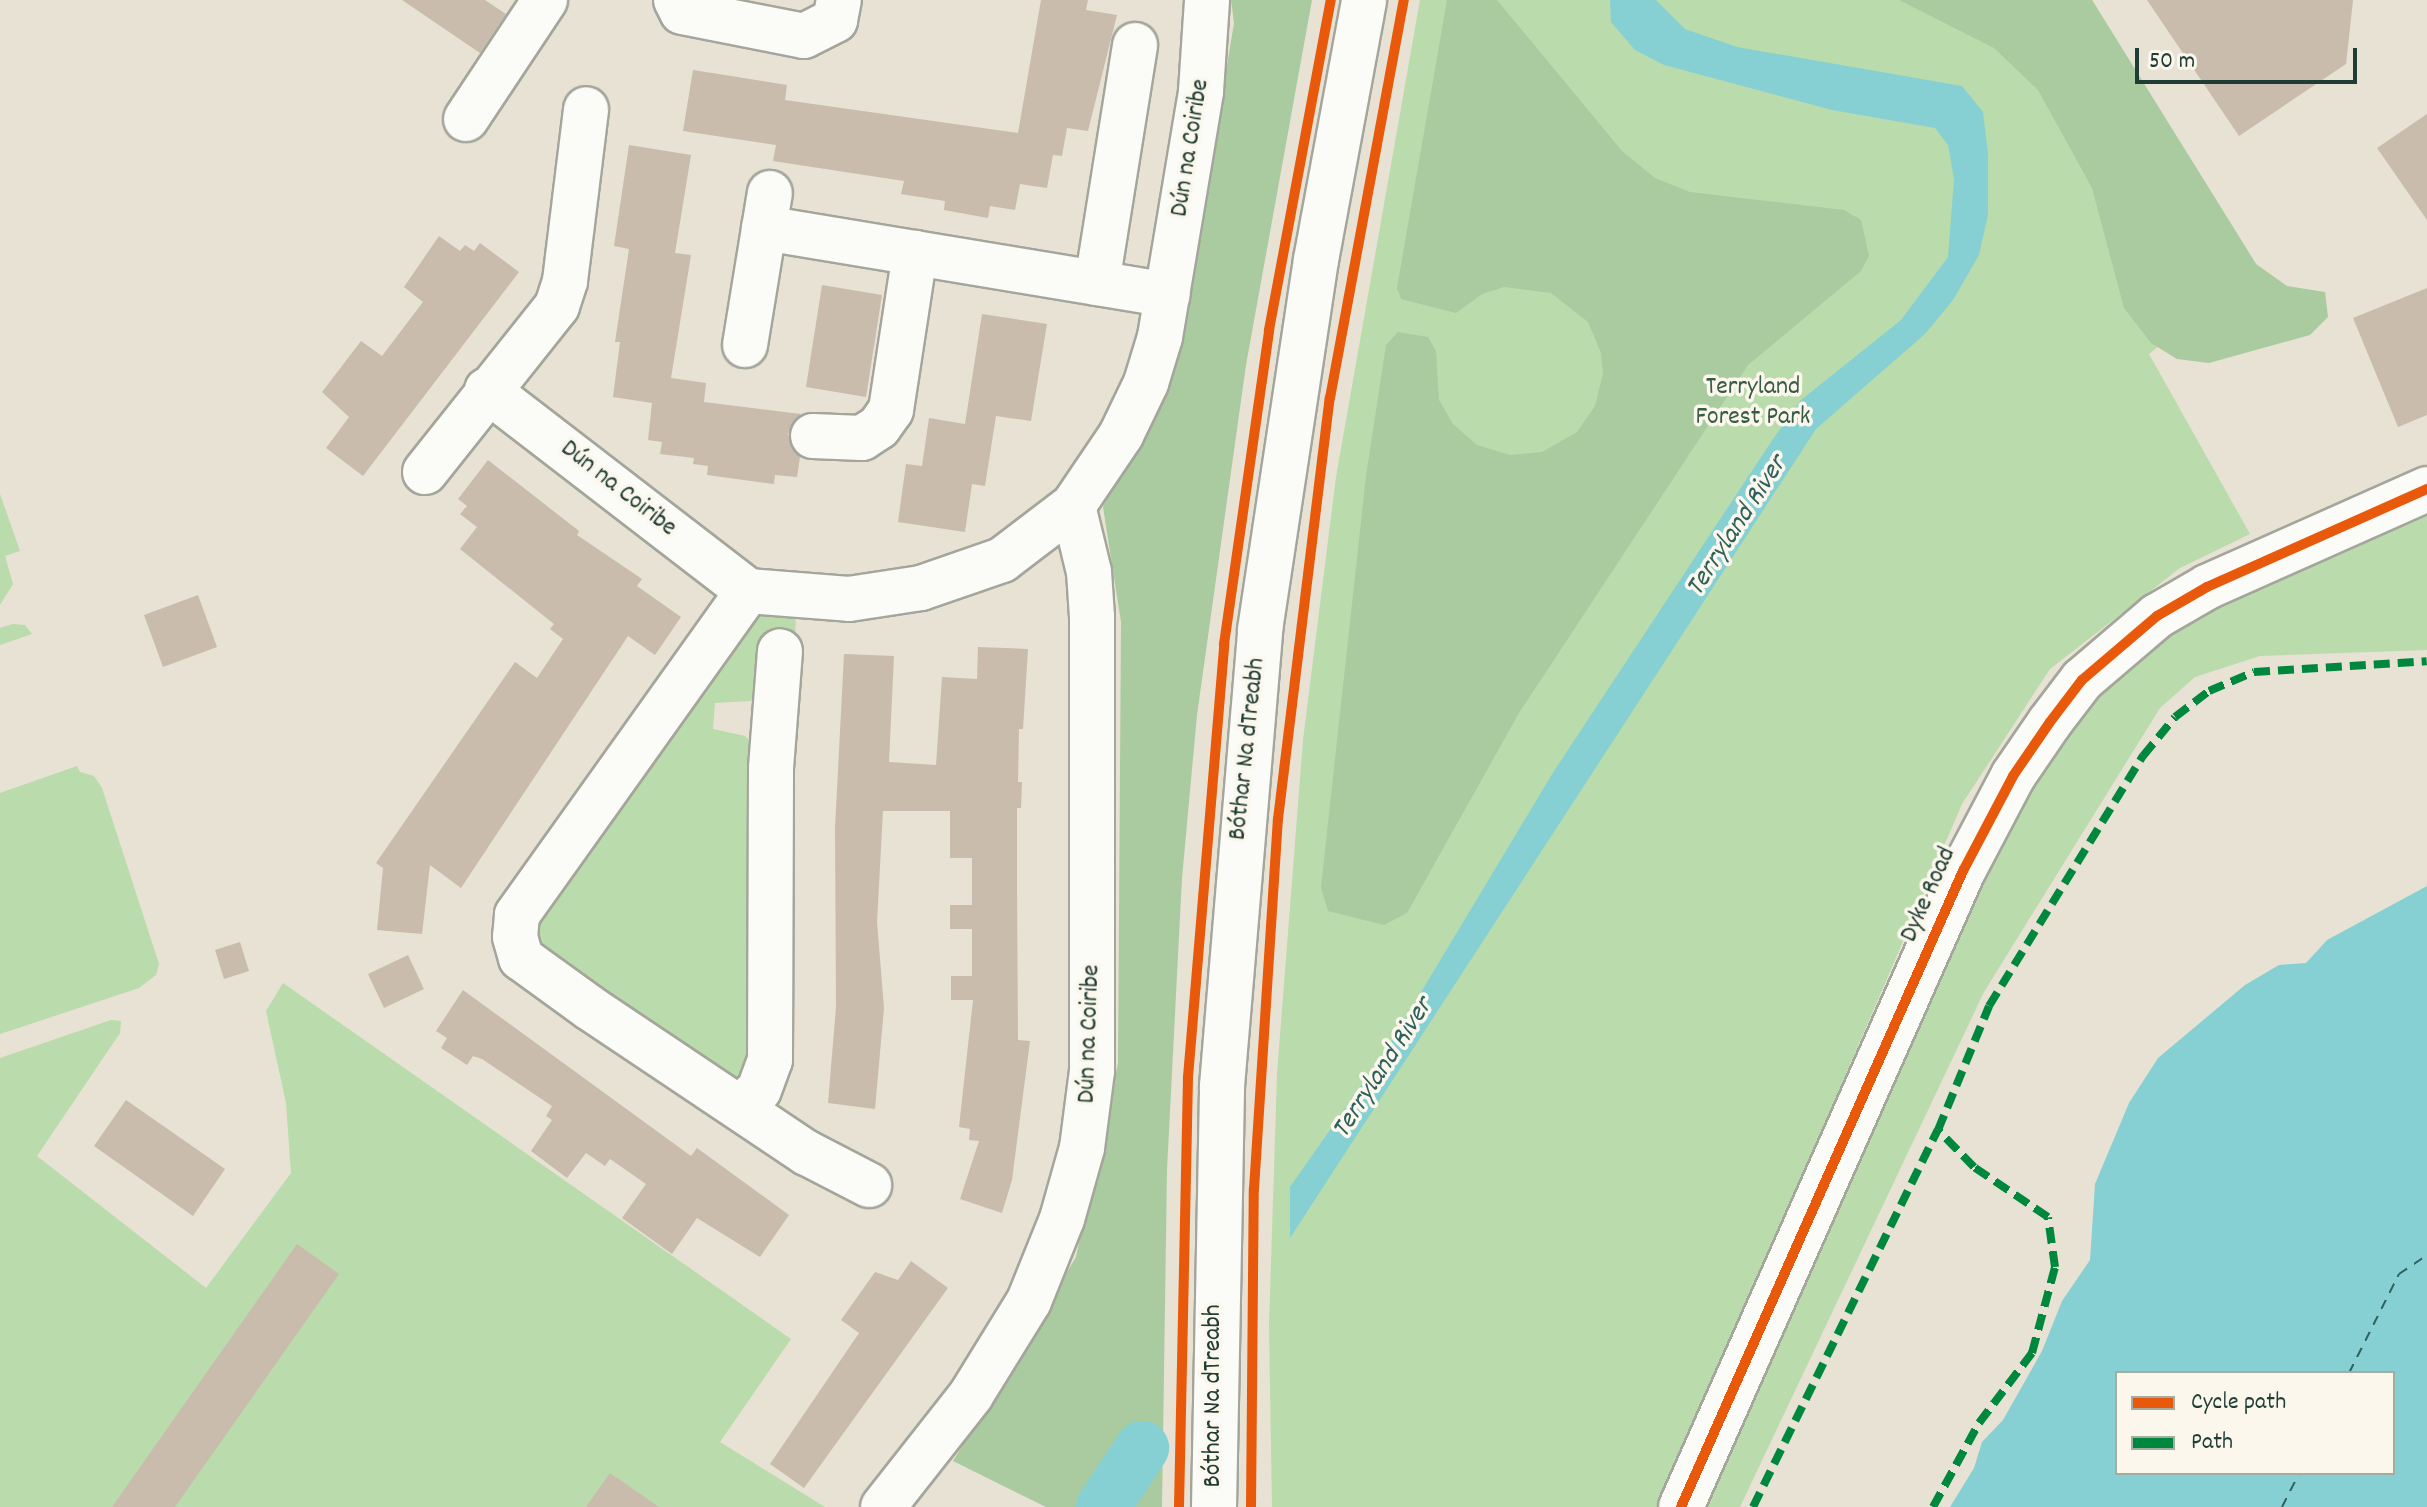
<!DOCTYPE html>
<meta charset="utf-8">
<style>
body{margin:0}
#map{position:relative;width:2427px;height:1507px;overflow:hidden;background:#e7e2d3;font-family:Dekko,sans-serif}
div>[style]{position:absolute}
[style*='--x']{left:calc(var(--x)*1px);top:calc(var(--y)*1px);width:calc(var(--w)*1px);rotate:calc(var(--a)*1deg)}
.green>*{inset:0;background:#badbab}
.forest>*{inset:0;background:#aacaa0}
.water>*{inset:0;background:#86d0d4}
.river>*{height:54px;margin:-27px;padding:0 27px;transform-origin:27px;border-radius:27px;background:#86d0d4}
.ferry>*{height:2px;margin-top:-1px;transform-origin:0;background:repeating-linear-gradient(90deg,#2e605c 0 10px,transparent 0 18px)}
.building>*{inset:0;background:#c9bcac}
.roads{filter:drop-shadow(2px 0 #a4a59b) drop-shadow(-2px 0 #a4a59b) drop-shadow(0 2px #a4a59b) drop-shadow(0 -2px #a4a59b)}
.minor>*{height:44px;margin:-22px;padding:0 22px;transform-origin:22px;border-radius:22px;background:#fbfbf8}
.highway>*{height:44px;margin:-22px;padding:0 22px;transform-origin:22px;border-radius:22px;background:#fbfbf8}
.quiet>*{height:8px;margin-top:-4px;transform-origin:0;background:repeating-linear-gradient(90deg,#00873e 0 16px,transparent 0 24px)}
.cycleway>*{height:10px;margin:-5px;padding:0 5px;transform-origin:5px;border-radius:5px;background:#e8590c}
span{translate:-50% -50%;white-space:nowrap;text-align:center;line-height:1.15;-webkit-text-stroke:7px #fbf7ec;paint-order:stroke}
.street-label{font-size:26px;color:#1f3d34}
.park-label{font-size:26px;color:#375b45}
.water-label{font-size:28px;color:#2e605c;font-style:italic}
.legend{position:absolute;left:2115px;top:1371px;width:280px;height:104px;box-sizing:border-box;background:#fbf7ec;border:2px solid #a3ada2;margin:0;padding:10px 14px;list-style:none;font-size:24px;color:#1f3d34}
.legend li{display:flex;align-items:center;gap:16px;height:40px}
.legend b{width:40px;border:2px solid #a3ada2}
.scale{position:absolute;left:2135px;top:48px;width:222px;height:36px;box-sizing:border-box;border:4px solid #1f3d34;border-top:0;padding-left:10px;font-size:24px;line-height:28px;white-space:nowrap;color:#1f3d34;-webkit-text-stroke:6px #fbf7ec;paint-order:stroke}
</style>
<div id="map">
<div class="green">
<div style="clip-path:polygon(1420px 0,2092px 0,2256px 264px,2149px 354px,2250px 534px,2180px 568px,2050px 669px,1962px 804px,1660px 1507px,1272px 1507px,1269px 1326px,1277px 1074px,1303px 740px,1336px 477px)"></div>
<div style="clip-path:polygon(0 494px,20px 551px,5px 556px,13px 584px,0 605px)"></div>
<div style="clip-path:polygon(2427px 516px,2427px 650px,2260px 656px,2195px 677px,2160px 708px,1984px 992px,1740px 1507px,1707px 1507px,1985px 869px,2072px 724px,2126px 661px,2195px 618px)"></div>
<div style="clip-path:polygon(796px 610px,795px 646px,764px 690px,751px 701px,715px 703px,713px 729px,745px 736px,754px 744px,759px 1051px,740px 1081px,722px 1083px,542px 955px,534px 930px,542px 909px,753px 612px)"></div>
<div style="clip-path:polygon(13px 624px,25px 625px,32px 634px,0 645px,0 628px)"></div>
<div style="clip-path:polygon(77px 766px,80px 772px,94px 776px,102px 788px,159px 964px,156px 975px,139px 988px,0 1034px,0 793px)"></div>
<div style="clip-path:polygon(283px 983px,791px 1339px,720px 1442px,825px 1507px,0 1507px,0 1058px,111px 1020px,121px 1021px,120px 1033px,37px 1156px,206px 1288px,291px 1173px,286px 1103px,266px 1011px)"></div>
</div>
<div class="forest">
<div style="clip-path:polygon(1231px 0,1312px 0,1246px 365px,1197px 715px,1182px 878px,1167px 1170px,1162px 1507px,1046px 1507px,953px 1461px,1076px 1257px,1118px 1063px,1121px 622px,1103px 507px,1179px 356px,1234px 23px)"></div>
<div style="clip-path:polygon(1447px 0,1497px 0,1622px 151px,1655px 178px,1690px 192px,1844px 210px,1861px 220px,1869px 256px,1861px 271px,1748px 365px,1519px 713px,1407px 913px,1384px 925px,1328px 911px,1321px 887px,1366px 476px,1386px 345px,1398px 332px,1428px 337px,1436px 351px,1439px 400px,1453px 424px,1477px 445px,1510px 455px,1542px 452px,1577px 432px,1595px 406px,1603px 374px,1601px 353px,1588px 322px,1551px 293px,1504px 287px,1482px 294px,1456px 313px,1401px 299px,1397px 288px)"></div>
<div style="clip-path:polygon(1899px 0,2092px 0,2256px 264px,2287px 286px,2325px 292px,2328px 317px,2310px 335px,2209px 363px,2177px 359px,2151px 343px,2124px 308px,2092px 188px,2038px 90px,1994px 48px)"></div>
</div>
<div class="water">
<div style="clip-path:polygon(1610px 0,1656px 0,1685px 29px,1737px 47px,1962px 86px,1983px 112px,1988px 153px,1988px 215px,1979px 255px,1953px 300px,1925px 334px,1816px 429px,1290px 1238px,1290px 1187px,1388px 1047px,1554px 771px,1773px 439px,1801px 400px,1901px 320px,1948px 257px,1954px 179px,1948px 145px,1935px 128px,1832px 110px,1664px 65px,1635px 50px,1611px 22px)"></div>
<div style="clip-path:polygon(evenodd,2427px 886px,2427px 1507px,1950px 1507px,1974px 1468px,1982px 1442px,2003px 1420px,2042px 1351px,2062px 1301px,2090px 1260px,2095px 1184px,2129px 1103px,2158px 1058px,2245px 985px,2279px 965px,2306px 963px,2327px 940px,2427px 886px,2393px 1373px,2393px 1473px,2117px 1473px,2117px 1373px,2393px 1373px)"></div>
</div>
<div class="river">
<div style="--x:1103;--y:1507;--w:71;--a:-56.5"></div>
</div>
<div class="ferry">
<div style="--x:2349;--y:1373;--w:111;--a:-63.2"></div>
<div style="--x:2399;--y:1274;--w:34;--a:-34"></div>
<div style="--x:2282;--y:1507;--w:38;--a:-63"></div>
</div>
<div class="building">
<div style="clip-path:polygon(402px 0,485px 0,506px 14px,480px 53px)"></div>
<div style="clip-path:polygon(1041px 0,1088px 0,1086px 10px,1117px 15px,1088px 131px,1067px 128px,1062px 156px,1053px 155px,1047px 188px,1020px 184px,1015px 210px,990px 206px,988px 218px,944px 210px,945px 201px,901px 194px,904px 181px,773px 161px,776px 145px,683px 131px,693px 70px,787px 85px,785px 100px,1018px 133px)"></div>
<div style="clip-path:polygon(2147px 0,2353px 0,2346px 64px,2239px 136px)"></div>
<div style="clip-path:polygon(2427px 114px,2427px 220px,2377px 148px)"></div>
<div style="clip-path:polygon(629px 145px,691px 155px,675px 253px,691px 255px,671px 378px,706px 383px,704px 402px,801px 414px,788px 434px,800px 457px,797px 477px,775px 475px,774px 484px,707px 475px,708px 466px,693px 464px,694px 458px,660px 454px,662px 442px,648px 440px,652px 403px,613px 397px,620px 342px,615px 342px,629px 249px,614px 246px)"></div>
<div style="clip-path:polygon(439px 236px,460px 251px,465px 245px,474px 251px,480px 243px,519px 272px,363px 476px,326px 448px,349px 417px,322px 392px,361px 341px,382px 356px,423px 302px,404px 287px)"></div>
<div style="clip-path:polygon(822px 285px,882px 295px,866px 397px,806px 387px)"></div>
<div style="clip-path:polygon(2427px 288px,2427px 415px,2398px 427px,2353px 318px)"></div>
<div style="clip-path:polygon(982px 314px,1047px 324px,1031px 421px,996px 416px,985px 486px,972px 484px,965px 532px,898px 522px,906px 464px,922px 466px,929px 418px,965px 424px)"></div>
<div style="clip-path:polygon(488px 460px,579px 531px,577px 535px,642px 579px,637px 586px,681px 617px,655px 655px,628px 636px,461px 888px,430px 865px,422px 934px,377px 930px,383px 868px,376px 863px,515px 662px,537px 678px,563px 639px,550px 629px,554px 624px,460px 549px,477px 527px,460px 514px,467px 506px,458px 499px)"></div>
<div style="clip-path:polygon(198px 595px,217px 647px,163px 667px,144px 615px)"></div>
<div style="clip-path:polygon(978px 647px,1028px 649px,1023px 729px,1019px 729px,1018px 782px,1022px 782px,1021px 808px,1017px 808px,1017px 887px,1018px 1040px,1030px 1041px,1012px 1180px,1002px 1213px,960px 1199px,979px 1141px,969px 1140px,970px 1129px,959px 1127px,973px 1000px,951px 1000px,951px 976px,972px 976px,972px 929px,950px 929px,950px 905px,972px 905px,972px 858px,950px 858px,950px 811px,883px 811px,877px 922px,884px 1008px,875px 1109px,828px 1103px,836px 1007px,835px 828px,844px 654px,894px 656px,889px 762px,936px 765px,942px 677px,977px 679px)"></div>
<div style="clip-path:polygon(240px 942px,249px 971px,224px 979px,215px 950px)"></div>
<div style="clip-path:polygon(408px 955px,424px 989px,384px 1008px,368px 974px)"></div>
<div style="clip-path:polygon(463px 990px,691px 1156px,697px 1148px,789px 1215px,760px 1257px,697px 1218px,672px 1254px,622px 1218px,646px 1184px,610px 1159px,605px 1166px,586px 1153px,567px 1178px,531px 1151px,552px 1120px,546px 1116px,552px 1106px,482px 1059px,473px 1056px,467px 1065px,441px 1048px,447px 1038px,436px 1031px)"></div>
<div style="clip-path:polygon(126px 1100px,225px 1169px,193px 1216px,94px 1146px)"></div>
<div style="clip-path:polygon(297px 1244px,339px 1274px,175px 1507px,112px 1507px)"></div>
<div style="clip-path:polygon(911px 1261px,948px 1288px,804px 1488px,770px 1464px,859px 1333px,841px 1320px,875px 1272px,898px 1280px)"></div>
<div style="clip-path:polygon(610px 1473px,659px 1507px,586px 1507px)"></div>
</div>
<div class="roads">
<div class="minor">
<div style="--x:676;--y:0;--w:13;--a:63"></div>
<div style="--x:682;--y:12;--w:124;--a:11.1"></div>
<div style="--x:804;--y:36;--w:35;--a:-27"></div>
<div style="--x:835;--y:20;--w:20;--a:-79"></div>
<div style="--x:466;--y:119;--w:143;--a:-56.4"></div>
<div style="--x:764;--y:228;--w:409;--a:9.4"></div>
<div style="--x:1097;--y:283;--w:241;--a:-80.9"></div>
<div style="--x:745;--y:345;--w:154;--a:-80.7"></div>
<div style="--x:487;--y:390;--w:329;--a:37.6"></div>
<div style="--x:748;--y:591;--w:101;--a:4.5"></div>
<div style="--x:849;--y:599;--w:73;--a:-8.7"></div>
<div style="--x:921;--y:588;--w:86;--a:-19.1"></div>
<div style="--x:1002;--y:560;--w:89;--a:-37.3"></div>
<div style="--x:1073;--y:506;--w:86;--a:-55.9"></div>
<div style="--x:1121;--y:435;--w:58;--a:-64.3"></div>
<div style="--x:1146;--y:383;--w:48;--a:-73.1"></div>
<div style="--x:1160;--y:337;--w:249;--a:-80.5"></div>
<div style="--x:1201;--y:91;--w:91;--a:-86.2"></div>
<div style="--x:813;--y:436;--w:49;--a:2.3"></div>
<div style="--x:862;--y:438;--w:20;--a:-33"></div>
<div style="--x:879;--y:427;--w:21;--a:-55"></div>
<div style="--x:891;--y:410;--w:159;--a:-81.3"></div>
<div style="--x:425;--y:472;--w:212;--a:-51.5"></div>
<div style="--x:557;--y:306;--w:26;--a:-72"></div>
<div style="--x:565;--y:281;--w:173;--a:-83"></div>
<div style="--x:748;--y:591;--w:398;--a:125.5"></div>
<div style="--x:517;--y:915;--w:22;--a:95"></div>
<div style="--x:515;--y:937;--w:22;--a:74"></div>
<div style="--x:521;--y:958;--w:85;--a:35.9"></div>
<div style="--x:590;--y:1008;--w:261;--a:33.8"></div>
<div style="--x:807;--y:1153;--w:70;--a:27.3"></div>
<div style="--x:740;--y:1107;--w:25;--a:-42"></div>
<div style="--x:759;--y:1090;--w:32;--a:-70"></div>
<div style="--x:770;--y:1060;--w:292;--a:-89.8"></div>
<div style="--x:771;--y:768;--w:117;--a:-85.6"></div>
<div style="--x:883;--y:1507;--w:142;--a:-51.8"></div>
<div style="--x:971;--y:1395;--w:110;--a:-58.3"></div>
<div style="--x:1029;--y:1301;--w:88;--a:-68.1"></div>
<div style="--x:1062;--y:1219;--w:74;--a:-74.3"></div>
<div style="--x:1082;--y:1148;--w:78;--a:-82.6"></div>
<div style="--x:1092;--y:1071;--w:454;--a:-90"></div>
<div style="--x:1092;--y:617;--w:45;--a:-93.8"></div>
<div style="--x:1089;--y:572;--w:68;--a:-103.6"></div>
<div style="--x:1681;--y:1507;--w:696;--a:-66.09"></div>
<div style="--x:1963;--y:871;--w:107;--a:-62.2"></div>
<div style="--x:2013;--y:776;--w:65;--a:-55.6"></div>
<div style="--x:2050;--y:722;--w:53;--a:-52.7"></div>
<div style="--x:2082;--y:680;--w:99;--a:-40.5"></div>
<div style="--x:2157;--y:616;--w:58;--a:-30.1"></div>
<div style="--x:2207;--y:587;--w:241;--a:-24"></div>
</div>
<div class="highway">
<div style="--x:1214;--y:1507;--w:421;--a:-88.9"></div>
<div style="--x:1222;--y:1086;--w:458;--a:-85.2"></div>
<div style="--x:1260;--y:630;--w:374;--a:-81.4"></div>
<div style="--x:1316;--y:260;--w:264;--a:-79.5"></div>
</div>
</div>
<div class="quiet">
<div style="--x:1753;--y:1507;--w:420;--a:-63.9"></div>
<div style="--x:1938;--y:1130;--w:134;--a:-67.6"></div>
<div style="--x:1989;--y:1006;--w:294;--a:-58.4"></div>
<div style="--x:2143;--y:756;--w:50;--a:-50.6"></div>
<div style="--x:2175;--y:717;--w:43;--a:-37.4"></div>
<div style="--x:2209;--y:691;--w:49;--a:-22.9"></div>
<div style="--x:2254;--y:672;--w:173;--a:-3.6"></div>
<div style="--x:1933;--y:1507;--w:96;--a:-61.3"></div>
<div style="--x:1979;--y:1423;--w:88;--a:-52.9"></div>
<div style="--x:2032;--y:1353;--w:89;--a:-75"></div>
<div style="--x:2055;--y:1267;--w:50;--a:-98"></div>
<div style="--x:2048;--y:1217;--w:89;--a:-146"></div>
<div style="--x:1974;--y:1167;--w:52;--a:-134.2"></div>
</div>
<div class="cycleway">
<div style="--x:1179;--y:1507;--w:430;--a:-88.8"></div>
<div style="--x:1188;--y:1077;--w:434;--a:-85.2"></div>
<div style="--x:1224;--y:644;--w:317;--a:-81.8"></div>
<div style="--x:1269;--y:330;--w:336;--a:-79.4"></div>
<div style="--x:1251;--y:1507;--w:318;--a:-89.5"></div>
<div style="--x:1254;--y:1189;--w:371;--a:-86.3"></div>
<div style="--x:1278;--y:819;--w:424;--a:-83"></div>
<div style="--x:1330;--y:398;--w:405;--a:-79.5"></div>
<div style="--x:1681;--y:1507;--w:696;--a:-66.09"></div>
<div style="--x:1963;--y:871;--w:107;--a:-62.2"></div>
<div style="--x:2013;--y:776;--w:65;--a:-55.6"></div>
<div style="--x:2050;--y:722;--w:53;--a:-52.7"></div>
<div style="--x:2082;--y:680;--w:99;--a:-40.5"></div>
<div style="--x:2157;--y:616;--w:58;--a:-30.1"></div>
<div style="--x:2207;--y:587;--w:241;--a:-24"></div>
</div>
<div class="street-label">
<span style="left:1191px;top:148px;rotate:-81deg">Dún na Coiribe</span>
<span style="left:618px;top:489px;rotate:38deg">Dún na Coiribe</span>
<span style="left:1248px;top:749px;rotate:-84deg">Bóthar Na dTreabh</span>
<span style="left:1929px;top:895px;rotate:-66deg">Dyke Road</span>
<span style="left:1090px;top:1034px;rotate:-88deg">Dún na Coiribe</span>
<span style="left:1214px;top:1396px;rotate:-90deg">Bóthar Na dTreabh</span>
</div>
<div class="park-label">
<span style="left:1753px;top:403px">Terryland<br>Forest Park</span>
</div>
<div class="water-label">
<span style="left:1738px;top:527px;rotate:-57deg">Terryland River</span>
<span style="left:1384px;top:1069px;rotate:-57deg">Terryland River</span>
</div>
<ul class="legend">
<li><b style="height:10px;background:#e8590c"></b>Cycle path</li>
<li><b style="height:10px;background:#00873e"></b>Path</li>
</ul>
<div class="scale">50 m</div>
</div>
